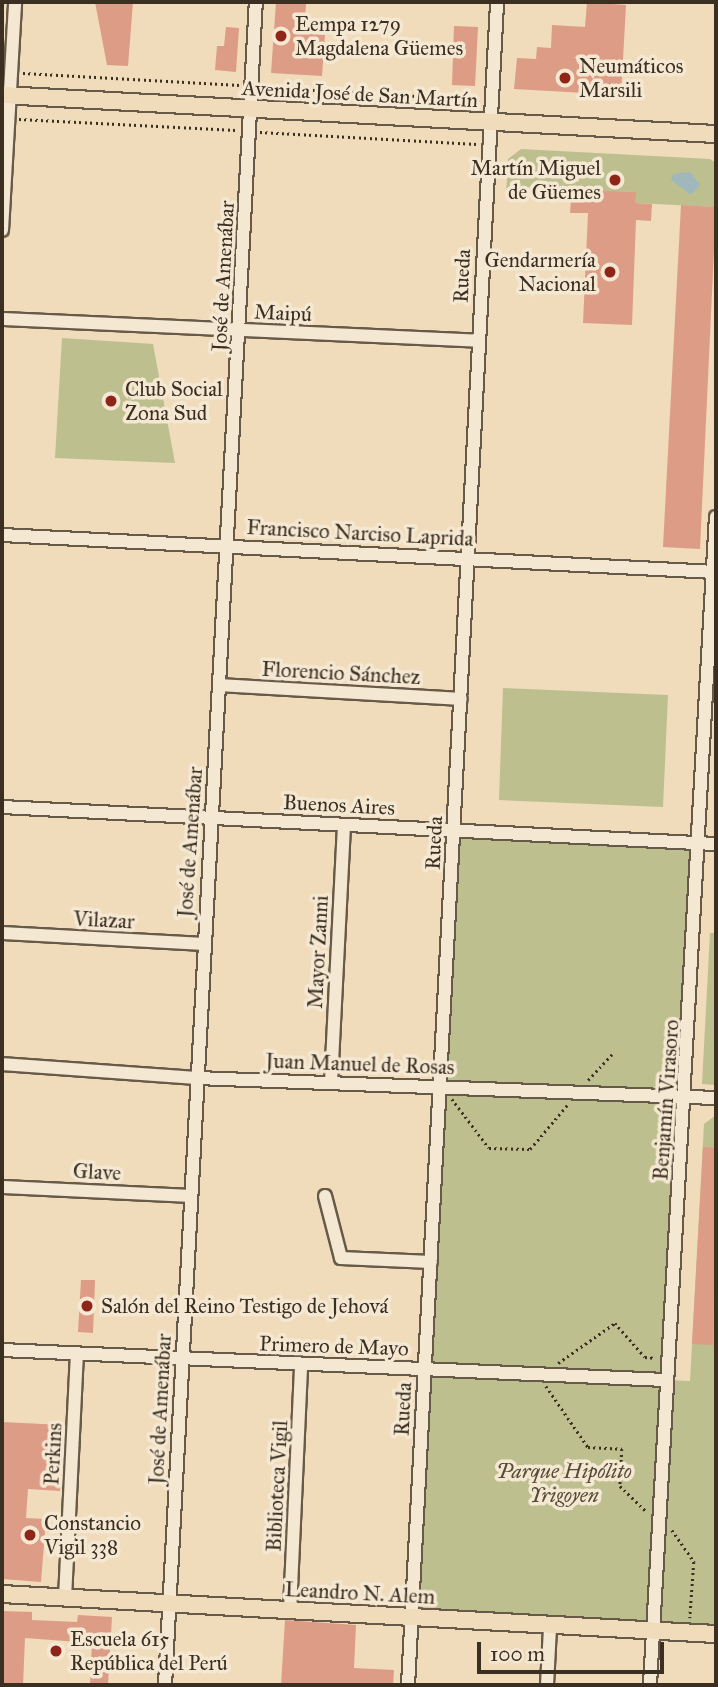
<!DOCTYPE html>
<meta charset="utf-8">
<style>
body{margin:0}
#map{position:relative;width:718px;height:1687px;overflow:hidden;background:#f0dbbb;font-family:"IM FELL Great Primer",serif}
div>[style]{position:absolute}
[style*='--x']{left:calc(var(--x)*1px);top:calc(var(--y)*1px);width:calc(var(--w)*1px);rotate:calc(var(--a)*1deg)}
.green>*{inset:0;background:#bdbf8e}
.water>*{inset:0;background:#a0b8bc}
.building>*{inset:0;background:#dd9c85}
.path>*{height:2.5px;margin-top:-1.25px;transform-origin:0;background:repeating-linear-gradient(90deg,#3b2f21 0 2px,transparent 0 5.5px)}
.roads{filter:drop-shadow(2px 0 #685a48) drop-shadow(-2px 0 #685a48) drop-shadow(0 2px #685a48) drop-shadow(0 -2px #685a48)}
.minor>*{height:12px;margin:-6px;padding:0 6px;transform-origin:6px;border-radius:6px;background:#f5e8d3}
.major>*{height:16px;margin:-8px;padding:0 8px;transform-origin:8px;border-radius:8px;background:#f0dbbb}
.dots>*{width:19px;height:19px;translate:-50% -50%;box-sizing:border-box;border:4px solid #f5e8d3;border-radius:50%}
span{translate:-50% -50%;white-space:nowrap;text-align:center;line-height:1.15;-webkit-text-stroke:7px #f5e8d3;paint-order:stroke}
.poi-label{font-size:21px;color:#3b2f21}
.left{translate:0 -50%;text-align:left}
.right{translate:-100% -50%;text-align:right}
.street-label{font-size:21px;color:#3b2f21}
.park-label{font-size:21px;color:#554c37;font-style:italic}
.frame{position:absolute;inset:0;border:4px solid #3b2f21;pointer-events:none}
.scale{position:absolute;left:477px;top:1642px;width:187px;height:32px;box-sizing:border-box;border:4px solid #3b2f21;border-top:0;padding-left:9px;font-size:21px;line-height:24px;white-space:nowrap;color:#3b2f21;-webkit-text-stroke:5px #f5e8d3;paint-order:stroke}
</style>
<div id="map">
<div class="green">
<div style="clip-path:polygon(521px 149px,710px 159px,716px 163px,716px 207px,635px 203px,635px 192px,591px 190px,590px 200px,506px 195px,508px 159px)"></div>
<div style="clip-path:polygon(62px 338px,153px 344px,175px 463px,55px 458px)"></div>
<div style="clip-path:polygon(503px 688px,668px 695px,663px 807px,499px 800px)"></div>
<div style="clip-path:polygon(454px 831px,699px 843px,666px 1380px,690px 1381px,704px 1124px,716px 1115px,716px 1634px,413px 1617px)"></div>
<div style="clip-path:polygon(710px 933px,716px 933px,716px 1085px,702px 1084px)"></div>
</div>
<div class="water">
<div style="clip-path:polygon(690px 172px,700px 185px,691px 195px,671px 180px,673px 174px)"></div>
</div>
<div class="building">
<div style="clip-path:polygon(95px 2px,133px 2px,128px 66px,107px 65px)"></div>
<div style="clip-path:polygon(276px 2px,306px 4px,304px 33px,325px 35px,322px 76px,271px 73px)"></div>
<div style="clip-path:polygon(587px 2px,626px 5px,621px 95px,514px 89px,517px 58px,536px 59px,537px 47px,551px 48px,552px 25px,585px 27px)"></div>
<div style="clip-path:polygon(454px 26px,478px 27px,475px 86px,452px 85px)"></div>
<div style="clip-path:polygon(226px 27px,239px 28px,236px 72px,215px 70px,217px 46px,224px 46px)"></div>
<div style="clip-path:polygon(591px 190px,636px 192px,635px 203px,652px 204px,651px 221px,636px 220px,632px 325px,583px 323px,588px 213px,570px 213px,571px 199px,590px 200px)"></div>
<div style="clip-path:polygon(681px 205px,716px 207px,700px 549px,663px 547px)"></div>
<div style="clip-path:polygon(703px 1147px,716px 1148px,713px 1345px,692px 1344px)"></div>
<div style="clip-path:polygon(81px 1280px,95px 1280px,93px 1333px,78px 1332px)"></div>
<div style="clip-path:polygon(2px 1422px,63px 1425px,63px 1438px,49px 1437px,47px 1471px,61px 1475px,60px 1491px,28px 1489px,26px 1518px,46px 1519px,41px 1582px,2px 1579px)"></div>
<div style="clip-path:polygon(2px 1611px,32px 1612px,32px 1620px,77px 1622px,78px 1615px,112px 1617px,108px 1685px,90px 1685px,92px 1643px,25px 1638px,23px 1685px,2px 1685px)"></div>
<div style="clip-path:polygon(285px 1620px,356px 1625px,354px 1668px,394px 1670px,393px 1685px,281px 1685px)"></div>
</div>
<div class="path">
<div style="--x:23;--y:73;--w:217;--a:3.2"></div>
<div style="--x:264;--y:87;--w:217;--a:3.4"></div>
<div style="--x:19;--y:119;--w:217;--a:2.9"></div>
<div style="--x:260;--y:132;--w:217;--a:3.2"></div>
<div style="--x:588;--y:1080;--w:35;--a:-47"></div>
<div style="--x:452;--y:1099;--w:61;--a:52.9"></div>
<div style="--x:489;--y:1148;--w:41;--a:1.4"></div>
<div style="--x:530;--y:1149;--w:59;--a:-49.8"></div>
<div style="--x:558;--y:1363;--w:70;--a:-35.1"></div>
<div style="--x:615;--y:1323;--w:45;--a:48.6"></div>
<div style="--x:645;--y:1357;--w:11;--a:5"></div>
<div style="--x:546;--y:1386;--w:74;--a:55.5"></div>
<div style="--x:588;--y:1447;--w:34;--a:3"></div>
<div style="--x:622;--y:1449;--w:37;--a:93"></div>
<div style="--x:620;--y:1486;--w:37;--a:44"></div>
<div style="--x:672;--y:1530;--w:39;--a:55"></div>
<div style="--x:694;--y:1562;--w:56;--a:94.1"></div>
</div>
<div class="roads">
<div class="minor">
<div style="--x:2;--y:230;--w:228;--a:-86.7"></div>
<div style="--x:2;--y:319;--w:477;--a:2.6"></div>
<div style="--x:2;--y:535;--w:715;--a:2.97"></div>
<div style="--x:220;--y:685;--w:241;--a:3.3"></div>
<div style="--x:2;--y:807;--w:715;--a:2.97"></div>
<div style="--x:2;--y:933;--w:201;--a:3.1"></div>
<div style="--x:2;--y:1064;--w:196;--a:4.1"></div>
<div style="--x:197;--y:1078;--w:519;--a:2.21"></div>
<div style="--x:331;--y:1082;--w:257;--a:-87.1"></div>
<div style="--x:2;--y:1187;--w:189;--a:2.7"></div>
<div style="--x:325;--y:1196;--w:64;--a:75.5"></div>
<div style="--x:341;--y:1258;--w:90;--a:2.5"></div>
<div style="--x:2;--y:1350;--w:664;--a:2.59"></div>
<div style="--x:65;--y:1598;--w:244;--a:-87.2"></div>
<div style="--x:290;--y:1610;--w:246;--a:-87.4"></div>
<div style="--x:165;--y:1685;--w:1685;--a:-86.91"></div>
<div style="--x:408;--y:1685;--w:1685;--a:-86.97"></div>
<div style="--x:547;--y:1685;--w:58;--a:-87"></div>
<div style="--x:650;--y:1685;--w:1170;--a:-86.77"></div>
</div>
<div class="major">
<div style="--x:2;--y:95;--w:715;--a:3.13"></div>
<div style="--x:2;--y:1594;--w:715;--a:3.21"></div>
</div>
</div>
<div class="dots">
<div style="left:281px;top:36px;background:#8f2418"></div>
<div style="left:565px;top:78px;background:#8f2418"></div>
<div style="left:615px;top:180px;background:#8f2418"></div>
<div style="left:610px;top:272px;background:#8f2418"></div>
<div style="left:111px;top:401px;background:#8f2418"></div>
<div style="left:87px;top:1306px;background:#8f2418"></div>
<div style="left:30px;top:1535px;background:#8f2418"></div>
<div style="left:56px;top:1651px;background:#8f2418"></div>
</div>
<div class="poi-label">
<span class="left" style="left:295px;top:36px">Eempa 1279<br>Magdalena Güemes</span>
<span class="left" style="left:579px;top:78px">Neumáticos<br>Marsili</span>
<span class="right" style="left:601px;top:180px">Martín Miguel<br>de Güemes</span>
<span class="right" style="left:596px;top:272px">Gendarmería<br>Nacional</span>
<span class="left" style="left:125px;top:401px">Club Social<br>Zona Sud</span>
<span class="left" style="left:101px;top:1306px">Salón del Reino Testigo de Jehová</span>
<span class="left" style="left:44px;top:1535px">Constancio<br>Vigil 338</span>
<span class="left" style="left:70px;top:1651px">Escuela 615<br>República del Perú</span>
</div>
<div class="street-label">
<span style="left:360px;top:94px;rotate:3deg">Avenida José de San Martín</span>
<span style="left:223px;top:276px;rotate:-87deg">José de Amenábar</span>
<span style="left:462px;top:276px;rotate:-87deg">Rueda</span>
<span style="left:283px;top:313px;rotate:3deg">Maipú</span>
<span style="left:360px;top:533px;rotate:3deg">Francisco Narciso Laprida</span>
<span style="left:341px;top:673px;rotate:3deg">Florencio Sánchez</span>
<span style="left:339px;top:805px;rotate:3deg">Buenos Aires</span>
<span style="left:190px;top:842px;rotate:-86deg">José de Amenábar</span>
<span style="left:434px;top:843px;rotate:-87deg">Rueda</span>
<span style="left:104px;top:920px;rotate:3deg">Vilazar</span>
<span style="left:318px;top:952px;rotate:-87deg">Mayor Zanni</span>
<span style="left:360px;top:1064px;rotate:2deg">Juan Manuel de Rosas</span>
<span style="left:666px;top:1100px;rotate:-86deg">Benjamín Virasoro</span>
<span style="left:97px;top:1172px;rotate:3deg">Glave</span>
<span style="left:334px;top:1346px;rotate:2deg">Primero de Mayo</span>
<span style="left:160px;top:1409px;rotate:-87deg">José de Amenábar</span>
<span style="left:403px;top:1409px;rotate:-87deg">Rueda</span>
<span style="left:53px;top:1454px;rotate:-87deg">Perkins</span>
<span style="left:277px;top:1486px;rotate:-87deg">Biblioteca Vigil</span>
<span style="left:360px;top:1593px;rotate:3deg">Leandro N. Alem</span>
</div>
<div class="park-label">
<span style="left:564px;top:1483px">Parque Hipólito<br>Yrigoyen</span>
</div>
<div class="frame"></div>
<div class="scale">100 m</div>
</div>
